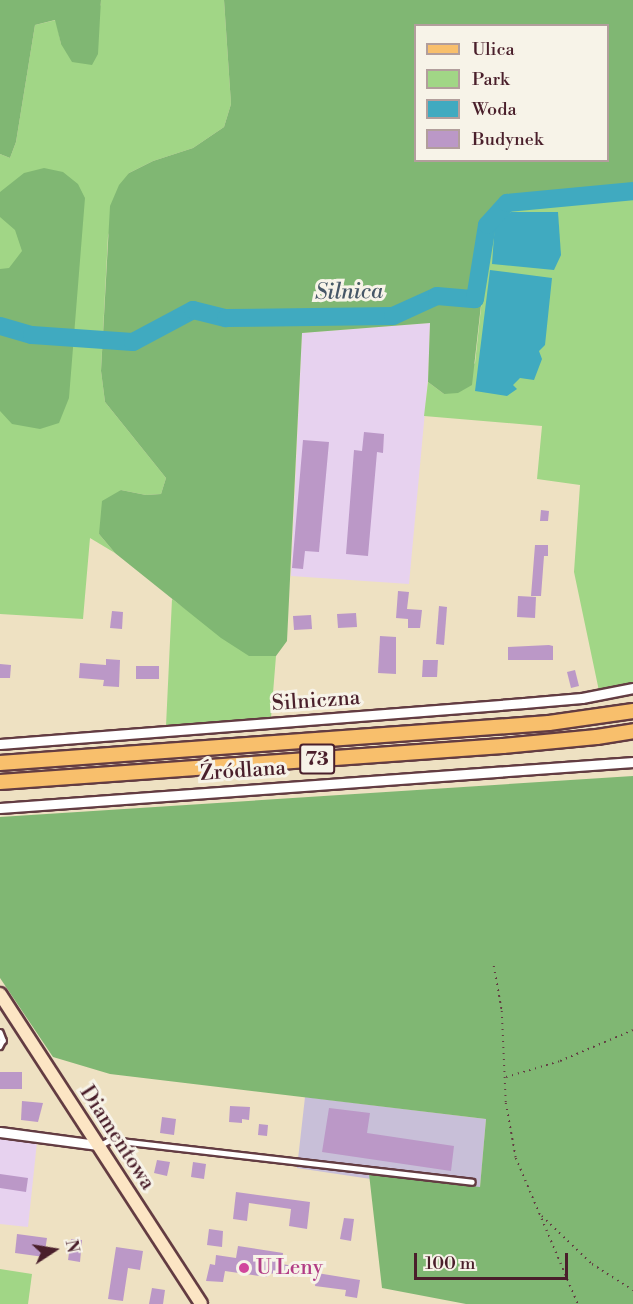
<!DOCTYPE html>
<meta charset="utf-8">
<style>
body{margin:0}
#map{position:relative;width:633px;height:1304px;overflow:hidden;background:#eee1c2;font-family:"Libre Bodoni",serif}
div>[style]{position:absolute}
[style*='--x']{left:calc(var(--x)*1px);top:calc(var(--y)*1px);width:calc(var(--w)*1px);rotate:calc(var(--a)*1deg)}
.built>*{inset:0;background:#e7d2ef}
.industrial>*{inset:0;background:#c8bfd8}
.green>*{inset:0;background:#a1d686}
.forest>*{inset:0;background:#80b773}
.water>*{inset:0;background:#40aac0}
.river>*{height:18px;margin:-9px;padding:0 9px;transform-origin:9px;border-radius:9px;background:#40aac0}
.building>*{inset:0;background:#bb98c7}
.path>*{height:1.5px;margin-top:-0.75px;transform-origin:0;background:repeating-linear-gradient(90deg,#633c42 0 1.5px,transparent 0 6px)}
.roads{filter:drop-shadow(2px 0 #633c42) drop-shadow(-2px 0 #633c42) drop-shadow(0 2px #633c42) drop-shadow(0 -2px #633c42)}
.lane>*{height:4.5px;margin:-2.25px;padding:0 2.25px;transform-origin:2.25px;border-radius:2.25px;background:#fff}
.street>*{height:9px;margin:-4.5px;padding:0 4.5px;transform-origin:4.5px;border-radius:4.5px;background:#fff}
.secondary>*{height:12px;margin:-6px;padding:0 6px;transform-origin:6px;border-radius:6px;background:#fce5c4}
.primary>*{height:14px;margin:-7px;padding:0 7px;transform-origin:7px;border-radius:7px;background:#f8bf6c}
.dots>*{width:16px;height:16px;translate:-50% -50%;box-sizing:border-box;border:3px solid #f7f3e8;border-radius:50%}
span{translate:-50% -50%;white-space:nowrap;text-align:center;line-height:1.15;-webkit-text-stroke:6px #f7f3e8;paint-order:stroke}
.shield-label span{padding:2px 4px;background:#f7f3e8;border:2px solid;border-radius:4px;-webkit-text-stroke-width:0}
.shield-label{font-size:20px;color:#4a1f2b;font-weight:700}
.street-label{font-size:21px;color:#4a1f2b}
.hotel-label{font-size:21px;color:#b23c85}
.left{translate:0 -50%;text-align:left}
.water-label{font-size:22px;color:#465767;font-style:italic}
.legend{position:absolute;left:414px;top:24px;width:195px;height:138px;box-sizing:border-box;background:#f7f3e8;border:2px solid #b29e9c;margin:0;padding:8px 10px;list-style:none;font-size:18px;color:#4a1f2b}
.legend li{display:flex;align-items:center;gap:12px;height:30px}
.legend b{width:30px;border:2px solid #b29e9c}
.north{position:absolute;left:24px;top:1220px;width:60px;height:60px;-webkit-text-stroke:4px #f7f3e8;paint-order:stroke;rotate:78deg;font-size:16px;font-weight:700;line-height:24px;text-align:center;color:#4a1f2b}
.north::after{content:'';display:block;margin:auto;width:21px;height:27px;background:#4a1f2b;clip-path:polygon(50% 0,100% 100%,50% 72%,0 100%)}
.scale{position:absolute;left:414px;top:1253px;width:154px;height:27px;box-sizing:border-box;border:3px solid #4a1f2b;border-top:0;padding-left:8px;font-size:18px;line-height:21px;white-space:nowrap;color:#4a1f2b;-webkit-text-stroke:4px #f7f3e8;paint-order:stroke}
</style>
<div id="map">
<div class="built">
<div style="clip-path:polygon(430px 323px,428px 379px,409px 584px,291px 576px,302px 333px)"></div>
<div style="clip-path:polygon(0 1136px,37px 1142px,28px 1227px,0 1224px)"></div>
</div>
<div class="industrial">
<div style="clip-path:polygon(305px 1097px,486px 1119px,480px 1188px,369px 1174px,371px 1179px,297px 1168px)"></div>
</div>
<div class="green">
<div style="clip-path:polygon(101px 0,224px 0,231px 104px,224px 127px,193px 148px,153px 161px,129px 173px,108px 236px,101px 371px,105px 402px,166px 478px,161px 494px,146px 495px,121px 490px,99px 534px,115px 553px,90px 538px,83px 619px,0 614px,0 154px,10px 158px,16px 142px,35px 25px,56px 20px,61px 44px,101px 5px)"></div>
<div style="clip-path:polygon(633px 200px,633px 683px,599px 691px,574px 572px,580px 485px,537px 479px,542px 426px,424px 416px,428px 382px,444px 394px,475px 363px,491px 216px,521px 204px)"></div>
<div style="clip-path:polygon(172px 599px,249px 655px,276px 656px,271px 718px,166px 726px)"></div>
<div style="clip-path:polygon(0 1269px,32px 1274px,28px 1304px,0 1304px)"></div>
</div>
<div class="forest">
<div style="clip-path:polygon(0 0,101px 0,98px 54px,92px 65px,72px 62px,61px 44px,55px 20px,35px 25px,16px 142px,10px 158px,0 154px)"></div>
<div style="clip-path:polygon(evenodd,224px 0,633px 0,633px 200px,521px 204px,491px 216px,472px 385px,458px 393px,444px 394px,428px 382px,430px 323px,302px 333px,287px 641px,276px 656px,249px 656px,221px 638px,115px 553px,99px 534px,102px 501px,121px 490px,146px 495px,161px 494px,166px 478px,105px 402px,101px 371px,110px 206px,119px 185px,129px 173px,153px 161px,193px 148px,224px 127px,231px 104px,224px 0,416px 26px,608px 26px,608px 160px,416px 160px,416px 26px)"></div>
<div style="clip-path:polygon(44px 168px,63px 172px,78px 184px,85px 198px,69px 398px,59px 423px,40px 429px,12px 424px,0 411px,0 269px,9px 268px,22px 251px,15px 230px,0 217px,0 192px,24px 173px)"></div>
<div style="clip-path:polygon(633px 776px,633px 1304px,466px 1304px,382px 1288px,369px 1174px,480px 1187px,486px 1119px,110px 1074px,53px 1057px,0 978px,0 817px)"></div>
</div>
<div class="water">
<div style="clip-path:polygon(511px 212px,558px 212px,561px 255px,554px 270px,492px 264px,495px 223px)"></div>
<div style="clip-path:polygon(490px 270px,552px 278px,545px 345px,539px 351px,542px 359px,534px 380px,520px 378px,513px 385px,517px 389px,507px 396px,475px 391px)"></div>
</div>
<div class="river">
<div style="--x:0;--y:326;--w:33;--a:16"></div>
<div style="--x:32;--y:335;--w:101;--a:4"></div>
<div style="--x:133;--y:342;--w:68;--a:-28.1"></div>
<div style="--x:193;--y:310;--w:34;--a:14"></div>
<div style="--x:226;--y:318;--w:167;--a:-0.7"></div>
<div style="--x:393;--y:316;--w:48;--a:-24.4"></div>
<div style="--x:437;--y:296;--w:38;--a:5"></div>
<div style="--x:475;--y:299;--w:75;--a:-80.8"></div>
<div style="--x:487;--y:225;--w:30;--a:-48"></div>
<div style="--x:507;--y:203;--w:127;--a:-5.4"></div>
</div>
<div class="building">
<div style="clip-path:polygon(364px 432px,384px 434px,383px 453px,377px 452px,368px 556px,346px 554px,354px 450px,362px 451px)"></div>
<div style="clip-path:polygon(303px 440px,329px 442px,319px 552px,305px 551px,303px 569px,292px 568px)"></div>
<div style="clip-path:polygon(541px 510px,549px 511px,548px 521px,540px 521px)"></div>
<div style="clip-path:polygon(535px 545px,548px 545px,548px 556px,544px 556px,541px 596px,531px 596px)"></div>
<div style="clip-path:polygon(398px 591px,409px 592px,407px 609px,422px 610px,420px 628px,408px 628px,408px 619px,396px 618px)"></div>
<div style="clip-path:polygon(518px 596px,536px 597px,535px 618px,517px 617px)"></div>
<div style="clip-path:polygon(439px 606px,447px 607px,444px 645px,436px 644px)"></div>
<div style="clip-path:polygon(112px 611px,123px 612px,122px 629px,110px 628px)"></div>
<div style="clip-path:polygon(356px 613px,357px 627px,338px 628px,337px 614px)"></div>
<div style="clip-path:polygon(311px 615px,312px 629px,294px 630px,293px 616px)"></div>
<div style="clip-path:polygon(380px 636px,396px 637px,396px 674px,378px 673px)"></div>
<div style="clip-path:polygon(549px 645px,553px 646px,553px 660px,508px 660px,508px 647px)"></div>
<div style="clip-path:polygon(106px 659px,120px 660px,119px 687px,103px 686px,104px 680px,79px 678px,80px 663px,106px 665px)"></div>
<div style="clip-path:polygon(423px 660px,438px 660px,437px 677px,422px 677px)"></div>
<div style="clip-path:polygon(0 664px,11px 665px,10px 678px,0 678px)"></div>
<div style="clip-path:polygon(136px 666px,159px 666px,159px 679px,136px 679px)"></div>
<div style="clip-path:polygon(575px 670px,579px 686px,571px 688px,567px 672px)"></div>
<div style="clip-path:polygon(0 1072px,22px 1072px,22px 1089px,0 1089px)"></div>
<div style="clip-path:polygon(22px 1101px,43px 1103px,38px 1122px,21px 1120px)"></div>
<div style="clip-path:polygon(230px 1106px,250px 1107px,249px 1120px,242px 1119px,242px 1123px,229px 1122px)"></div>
<div style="clip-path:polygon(329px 1108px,370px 1113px,367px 1133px,454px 1146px,451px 1171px,322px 1152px)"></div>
<div style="clip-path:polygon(162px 1117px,176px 1119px,174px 1135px,160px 1133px)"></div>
<div style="clip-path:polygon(259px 1124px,268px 1125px,267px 1136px,258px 1135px)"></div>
<div style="clip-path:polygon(157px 1160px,170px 1162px,167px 1176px,154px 1173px)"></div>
<div style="clip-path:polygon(193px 1162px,206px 1164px,204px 1179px,191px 1177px)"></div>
<div style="clip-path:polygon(0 1174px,28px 1178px,26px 1192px,0 1188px)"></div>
<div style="clip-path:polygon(236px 1192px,310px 1202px,307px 1229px,289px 1226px,291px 1209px,249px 1203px,247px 1221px,233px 1219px)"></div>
<div style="clip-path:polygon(344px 1218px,354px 1219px,351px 1241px,340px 1239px)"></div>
<div style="clip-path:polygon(209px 1229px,223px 1231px,222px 1247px,207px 1245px)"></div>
<div style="clip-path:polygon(17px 1234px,47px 1238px,44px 1257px,15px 1253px)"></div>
<div style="clip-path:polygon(71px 1239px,82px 1240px,80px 1262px,68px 1260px)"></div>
<div style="clip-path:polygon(238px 1246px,283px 1253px,282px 1264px,305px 1268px,304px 1277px,268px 1273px,267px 1277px,225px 1271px,223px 1282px,206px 1281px,210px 1264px,215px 1265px,216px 1255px,236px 1258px)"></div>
<div style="clip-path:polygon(116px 1247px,143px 1251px,140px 1270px,128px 1268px,123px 1301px,108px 1299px)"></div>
<div style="clip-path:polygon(317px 1273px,360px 1280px,357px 1298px,345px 1296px,346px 1290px,315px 1286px)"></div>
<div style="clip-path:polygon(152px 1288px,165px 1290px,163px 1304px,149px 1304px)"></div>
</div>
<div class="path">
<div style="--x:494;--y:966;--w:46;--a:79.9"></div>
<div style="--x:502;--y:1011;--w:92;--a:87.5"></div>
<div style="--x:506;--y:1103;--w:56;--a:79.7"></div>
<div style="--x:516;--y:1158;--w:159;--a:67"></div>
<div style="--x:506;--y:1077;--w:56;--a:-16.5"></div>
<div style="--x:560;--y:1061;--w:79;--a:-23"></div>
<div style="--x:542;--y:1216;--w:69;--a:43.8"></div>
<div style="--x:592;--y:1264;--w:49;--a:32.4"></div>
</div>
<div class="roads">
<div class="lane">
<div style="--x:0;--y:1032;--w:9;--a:69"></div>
<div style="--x:3;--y:1040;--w:7;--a:117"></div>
<div style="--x:100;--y:1145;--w:9;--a:-27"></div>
<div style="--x:108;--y:1141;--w:12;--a:0"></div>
<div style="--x:120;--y:1141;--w:354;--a:6.6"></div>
</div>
<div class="street">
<div style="--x:0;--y:744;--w:526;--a:-4.47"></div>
<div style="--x:524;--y:703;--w:58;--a:-4.9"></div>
<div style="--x:582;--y:698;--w:52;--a:-11.1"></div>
<div style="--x:0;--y:808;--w:635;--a:-4.16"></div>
<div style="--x:0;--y:1132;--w:99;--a:7.6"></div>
</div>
<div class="secondary">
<div style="--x:0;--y:994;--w:369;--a:57"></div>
</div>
<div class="primary">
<div style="--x:0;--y:763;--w:550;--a:-4.17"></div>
<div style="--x:549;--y:723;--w:85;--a:-8.1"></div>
<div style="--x:0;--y:782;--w:504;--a:-4.09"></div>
<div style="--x:503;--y:746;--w:94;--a:-5.5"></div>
<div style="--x:597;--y:737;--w:36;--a:-9"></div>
</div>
</div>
<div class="dots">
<div style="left:244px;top:1268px;background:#d1479c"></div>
</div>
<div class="shield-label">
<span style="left:317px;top:759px">73</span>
</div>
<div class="street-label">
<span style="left:316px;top:701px;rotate:-4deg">Silniczna</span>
<span style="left:243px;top:771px;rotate:-4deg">Źródlana</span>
<span style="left:117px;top:1138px;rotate:57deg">Diamentowa</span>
</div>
<div class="hotel-label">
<span class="left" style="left:256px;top:1268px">U Leny</span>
</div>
<div class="water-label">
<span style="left:349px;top:292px;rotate:-1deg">Silnica</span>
</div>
<ul class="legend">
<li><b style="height:8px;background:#f8bf6c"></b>Ulica</li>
<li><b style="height:16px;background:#a1d686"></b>Park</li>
<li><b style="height:16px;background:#40aac0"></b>Woda</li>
<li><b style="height:16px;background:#bb98c7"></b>Budynek</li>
</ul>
<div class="north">N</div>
<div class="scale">100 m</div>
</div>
